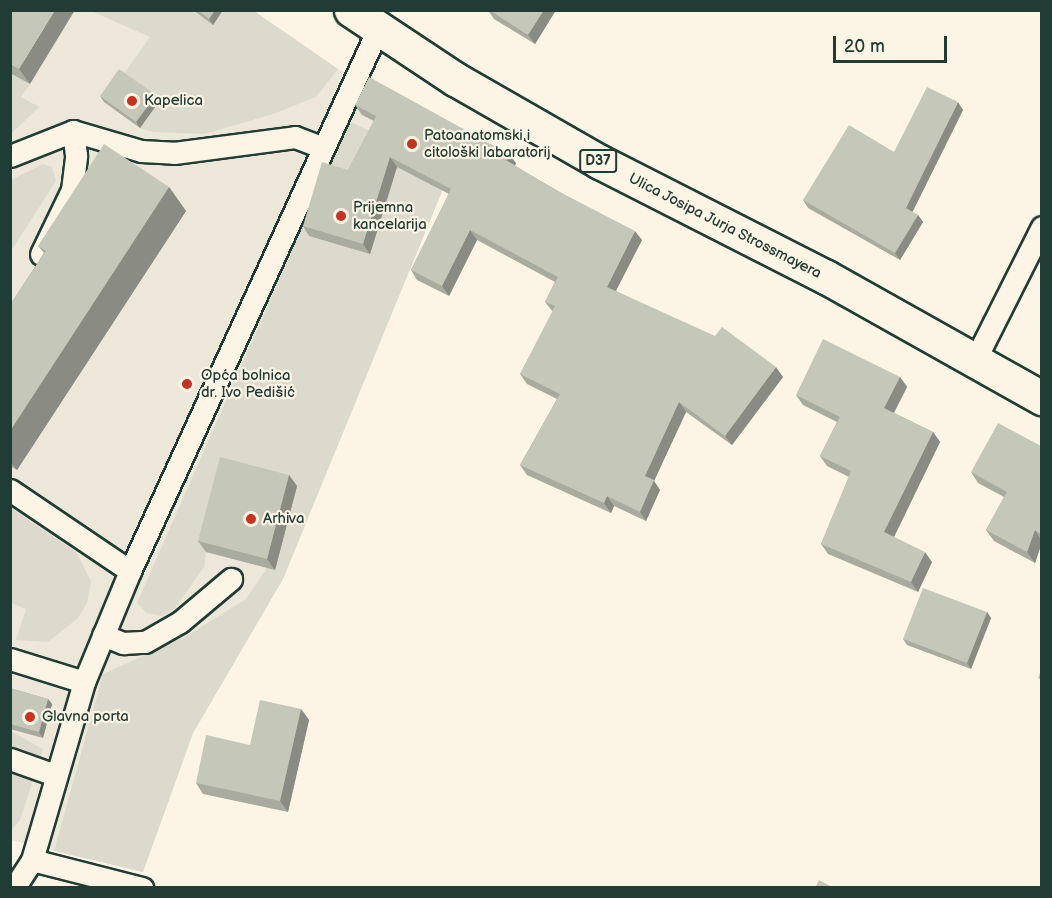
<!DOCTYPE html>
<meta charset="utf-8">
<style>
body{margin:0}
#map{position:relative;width:1052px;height:898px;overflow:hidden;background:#fcf5e5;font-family:"Balsamiq Sans",sans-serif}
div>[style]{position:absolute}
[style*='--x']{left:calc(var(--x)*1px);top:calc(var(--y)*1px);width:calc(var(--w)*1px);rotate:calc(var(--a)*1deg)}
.built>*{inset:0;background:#ece7d8}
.green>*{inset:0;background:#dcdacc}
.roads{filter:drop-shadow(2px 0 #1f3d34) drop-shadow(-2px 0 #1f3d34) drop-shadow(0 2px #1f3d34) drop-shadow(0 -2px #1f3d34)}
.service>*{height:21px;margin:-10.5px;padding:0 10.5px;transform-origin:10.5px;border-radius:10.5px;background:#fcf5e5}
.primary>*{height:33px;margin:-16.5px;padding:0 16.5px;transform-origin:16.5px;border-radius:16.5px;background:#fcf5e5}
.wall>*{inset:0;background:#a9ab9f}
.shaded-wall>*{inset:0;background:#8a8b82}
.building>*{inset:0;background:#c5c7b9}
.dots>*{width:16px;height:16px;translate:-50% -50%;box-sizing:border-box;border:3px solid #fcf5e5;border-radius:50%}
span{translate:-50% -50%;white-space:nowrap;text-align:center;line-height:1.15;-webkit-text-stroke:4.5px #fcf5e5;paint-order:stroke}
.shield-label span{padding:2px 4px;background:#fcf5e5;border:2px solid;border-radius:4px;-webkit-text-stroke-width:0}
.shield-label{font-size:14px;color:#1f3d34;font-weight:700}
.poi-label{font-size:15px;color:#1f3d34}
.left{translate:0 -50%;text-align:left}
.street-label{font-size:15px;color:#1f3d34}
.frame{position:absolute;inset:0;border:12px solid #1f3d34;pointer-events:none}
.scale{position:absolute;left:833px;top:36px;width:114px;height:27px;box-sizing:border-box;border:3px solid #1f3d34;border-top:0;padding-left:8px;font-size:18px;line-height:21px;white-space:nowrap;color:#1f3d34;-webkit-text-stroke:4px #fcf5e5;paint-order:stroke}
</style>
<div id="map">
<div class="built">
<div style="clip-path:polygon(11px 11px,254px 11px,338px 69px,465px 133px,283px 579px,193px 733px,143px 872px,11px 840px)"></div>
</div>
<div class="green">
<div style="clip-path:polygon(91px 11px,193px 11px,213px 24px,223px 11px,254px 11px,338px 69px,316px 97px,273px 114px,204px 134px,153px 132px,140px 128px,123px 75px,150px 37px)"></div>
<div style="clip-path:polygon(10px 72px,30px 84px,21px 97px,39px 107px,11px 134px)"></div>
<div style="clip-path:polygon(349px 121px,378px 135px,443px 189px,283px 579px,193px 733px,143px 872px,54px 851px,103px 674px,187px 636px,246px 599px,267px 568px,206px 552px,204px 567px,175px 608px,162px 616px,147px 613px,137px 603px)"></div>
<div style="clip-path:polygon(43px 164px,52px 167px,56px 181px,11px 251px,11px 180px)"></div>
<div style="clip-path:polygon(11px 508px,76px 552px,91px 581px,87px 603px,78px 618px,48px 642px,16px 640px,26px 609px,11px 603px)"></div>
<div style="clip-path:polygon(11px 731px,43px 749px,20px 820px,11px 831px)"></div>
</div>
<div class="roads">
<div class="service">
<div style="--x:10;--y:156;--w:68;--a:-21.6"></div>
<div style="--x:73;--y:131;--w:71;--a:16.4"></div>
<div style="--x:141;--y:151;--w:33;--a:3"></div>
<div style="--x:174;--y:153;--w:122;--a:-7.5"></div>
<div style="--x:295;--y:137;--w:28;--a:21"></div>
<div style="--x:41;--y:254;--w:71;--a:-64.2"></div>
<div style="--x:72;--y:190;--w:35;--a:-83"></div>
<div style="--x:76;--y:155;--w:24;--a:-97"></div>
<div style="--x:974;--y:362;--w:151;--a:-63.3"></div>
<div style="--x:10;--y:490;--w:145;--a:34"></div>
<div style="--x:103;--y:635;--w:22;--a:22"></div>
<div style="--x:123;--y:643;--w:22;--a:-3"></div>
<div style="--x:145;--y:642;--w:40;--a:-29.7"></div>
<div style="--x:180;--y:622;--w:67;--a:-40.1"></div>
<div style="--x:10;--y:659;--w:77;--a:17.3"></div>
<div style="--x:10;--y:759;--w:48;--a:19.6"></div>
<div style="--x:32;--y:860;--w:114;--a:14.3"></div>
<div style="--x:14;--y:888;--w:33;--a:-57"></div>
<div style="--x:32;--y:860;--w:185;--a:-73.7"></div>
<div style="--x:84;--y:682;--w:120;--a:-67.5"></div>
<div style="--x:130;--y:571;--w:596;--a:-65.41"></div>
</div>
<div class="primary">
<div style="--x:351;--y:10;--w:125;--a:33.6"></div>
<div style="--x:455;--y:79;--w:167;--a:29.8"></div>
<div style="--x:600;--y:162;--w:254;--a:27"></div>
<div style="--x:826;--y:277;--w:248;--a:29.3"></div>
</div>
</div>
<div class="wall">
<div style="clip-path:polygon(10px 10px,30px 84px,10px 73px)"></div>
<div style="clip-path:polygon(193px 10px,223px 10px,213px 25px)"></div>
<div style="clip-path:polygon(488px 10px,556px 10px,535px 44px,494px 19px)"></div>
<div style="clip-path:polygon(100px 96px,160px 100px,140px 128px,104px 102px)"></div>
<div style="clip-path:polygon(355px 105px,516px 163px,515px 166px,642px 240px,616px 291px,783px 377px,732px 445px,686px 412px,654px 481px,660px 490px,646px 521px,614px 506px,611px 513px,527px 475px,520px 465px,557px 399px,527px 384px,520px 374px,553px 312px,545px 302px,555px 282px,477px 240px,449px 296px,417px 280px,411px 270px,449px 194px,397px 167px,370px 254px,309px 236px,303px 226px,348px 170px,374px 121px,362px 115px)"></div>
<div style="clip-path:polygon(963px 110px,912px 212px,918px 215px,923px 222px,900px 260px,808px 208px,803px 200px,894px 152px)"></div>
<div style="clip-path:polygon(169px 187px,186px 211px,17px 470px,10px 466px,10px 305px,44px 253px,38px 246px)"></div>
<div style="clip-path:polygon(900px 377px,907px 387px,894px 413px,933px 432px,940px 442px,894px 537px,932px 562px,918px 592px,828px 554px,821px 544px,849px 477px,827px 466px,820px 456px,837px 422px,803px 405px,796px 395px)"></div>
<div style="clip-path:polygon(1041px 446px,1041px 545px,1035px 563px,994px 541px,986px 530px,1004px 497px,978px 483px,971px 472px)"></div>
<div style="clip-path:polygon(289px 475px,297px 486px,275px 570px,206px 552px,198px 541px)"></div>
<div style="clip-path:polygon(987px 612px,991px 618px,971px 669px,907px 645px,903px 639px)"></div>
<div style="clip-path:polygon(10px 688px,48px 699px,52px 704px,43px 738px,10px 729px)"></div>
<div style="clip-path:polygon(301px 709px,309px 720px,288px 812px,203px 794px,196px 783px)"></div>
</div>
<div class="shaded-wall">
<div style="clip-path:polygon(55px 10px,75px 10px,30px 84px,19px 69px)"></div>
<div style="clip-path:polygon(215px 10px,223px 10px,213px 25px,209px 19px)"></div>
<div style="clip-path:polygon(544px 10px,556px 10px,535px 44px,528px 35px)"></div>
<div style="clip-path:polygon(156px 95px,160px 100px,140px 128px,136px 122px)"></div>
<div style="clip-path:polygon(958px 102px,963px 110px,911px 215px,906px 208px)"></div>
<div style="clip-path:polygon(509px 154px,516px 163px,513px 170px,506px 160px)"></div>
<div style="clip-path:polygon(390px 157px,397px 167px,370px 254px,363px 244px)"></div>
<div style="clip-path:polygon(169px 187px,186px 211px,17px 470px,10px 461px,10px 431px)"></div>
<div style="clip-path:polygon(918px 215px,923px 222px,900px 260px,895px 253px)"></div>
<div style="clip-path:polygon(470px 230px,477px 240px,449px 296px,442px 286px)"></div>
<div style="clip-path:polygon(635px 231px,642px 240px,613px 296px,607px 287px)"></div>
<div style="clip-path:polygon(776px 367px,783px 377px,732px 445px,725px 436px)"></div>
<div style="clip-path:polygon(900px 377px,907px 387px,891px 418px,884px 408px)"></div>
<div style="clip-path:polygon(679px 402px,686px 412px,654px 481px,660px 490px,646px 521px,640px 512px,645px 476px)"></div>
<div style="clip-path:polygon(933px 432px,940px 442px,891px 543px,884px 532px)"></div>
<div style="clip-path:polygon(289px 475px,297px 486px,275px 570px,267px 559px)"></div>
<div style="clip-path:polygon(607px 496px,614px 506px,611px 513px,604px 503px)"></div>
<div style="clip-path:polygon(1035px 530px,1041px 540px,1041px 545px,1035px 563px,1027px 552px)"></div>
<div style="clip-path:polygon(925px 552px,932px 562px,918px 592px,911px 582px)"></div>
<div style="clip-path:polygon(987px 612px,991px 618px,971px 669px,967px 663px)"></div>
<div style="clip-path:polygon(48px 699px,52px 704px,43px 738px,39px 732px)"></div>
<div style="clip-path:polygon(301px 709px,309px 720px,288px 812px,280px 801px)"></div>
</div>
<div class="building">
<div style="clip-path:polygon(10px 10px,55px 10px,19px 69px,10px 64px)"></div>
<div style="clip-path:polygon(197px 10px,215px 10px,209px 19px)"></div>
<div style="clip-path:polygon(489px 10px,544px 10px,528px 35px)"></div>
<div style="clip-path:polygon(119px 69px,156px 95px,136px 122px,100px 96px)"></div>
<div style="clip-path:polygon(369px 77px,509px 154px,506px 160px,552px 188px,635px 231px,607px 287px,715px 336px,722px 327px,776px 367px,725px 436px,679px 402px,645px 476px,654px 480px,640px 512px,607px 496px,604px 503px,520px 465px,560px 394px,520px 374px,555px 306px,545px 302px,558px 277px,470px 230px,442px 286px,411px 270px,451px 189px,390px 157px,363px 244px,303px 226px,322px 162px,348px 170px,376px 116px,355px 105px)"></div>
<div style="clip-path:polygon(927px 87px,958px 102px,906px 208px,918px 215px,895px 253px,803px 200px,849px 125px,894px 152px)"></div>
<div style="clip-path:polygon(104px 144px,169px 187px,10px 431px,10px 305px,46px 251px,38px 246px)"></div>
<div style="clip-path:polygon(823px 339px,900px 377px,884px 408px,933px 432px,884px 532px,925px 552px,911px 582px,821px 544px,851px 471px,820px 456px,840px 417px,796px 395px)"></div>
<div style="clip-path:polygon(998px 423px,1041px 446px,1041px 534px,1035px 530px,1027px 552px,986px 530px,1007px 492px,971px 472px)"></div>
<div style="clip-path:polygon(220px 457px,289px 475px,267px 559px,198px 541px)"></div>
<div style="clip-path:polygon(923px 588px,987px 612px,967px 663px,903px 639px)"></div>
<div style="clip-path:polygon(1041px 670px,1041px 680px,1038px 678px)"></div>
<div style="clip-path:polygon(10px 688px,48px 699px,39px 732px,10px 724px)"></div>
<div style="clip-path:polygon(260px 700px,301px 709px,280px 801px,196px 783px,206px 735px,250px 745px)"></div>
<div style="clip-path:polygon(819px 880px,834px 888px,815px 888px)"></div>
</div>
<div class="dots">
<div style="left:132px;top:101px;background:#c8321e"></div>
<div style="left:412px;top:144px;background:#c8321e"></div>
<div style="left:341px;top:216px;background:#c8321e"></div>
<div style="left:187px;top:384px;background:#c8321e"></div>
<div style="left:251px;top:519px;background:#c8321e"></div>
<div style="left:30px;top:717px;background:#c8321e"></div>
</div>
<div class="shield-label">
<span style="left:598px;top:161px">D37</span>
</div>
<div class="poi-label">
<span class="left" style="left:144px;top:101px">Kapelica</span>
<span class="left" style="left:424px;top:144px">Patoanatomski i<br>citološki labaratorij</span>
<span class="left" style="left:353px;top:216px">Prijemna<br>kancelarija</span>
<span class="left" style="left:201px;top:384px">Opća bolnica<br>dr. Ivo Pedišić</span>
<span class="left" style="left:263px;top:519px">Arhiva</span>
<span class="left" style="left:42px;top:717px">Glavna porta</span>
</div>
<div class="street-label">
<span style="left:725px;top:226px;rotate:27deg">Ulica Josipa Jurja Strossmayera</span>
</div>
<div class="frame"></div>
<div class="scale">20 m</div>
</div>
